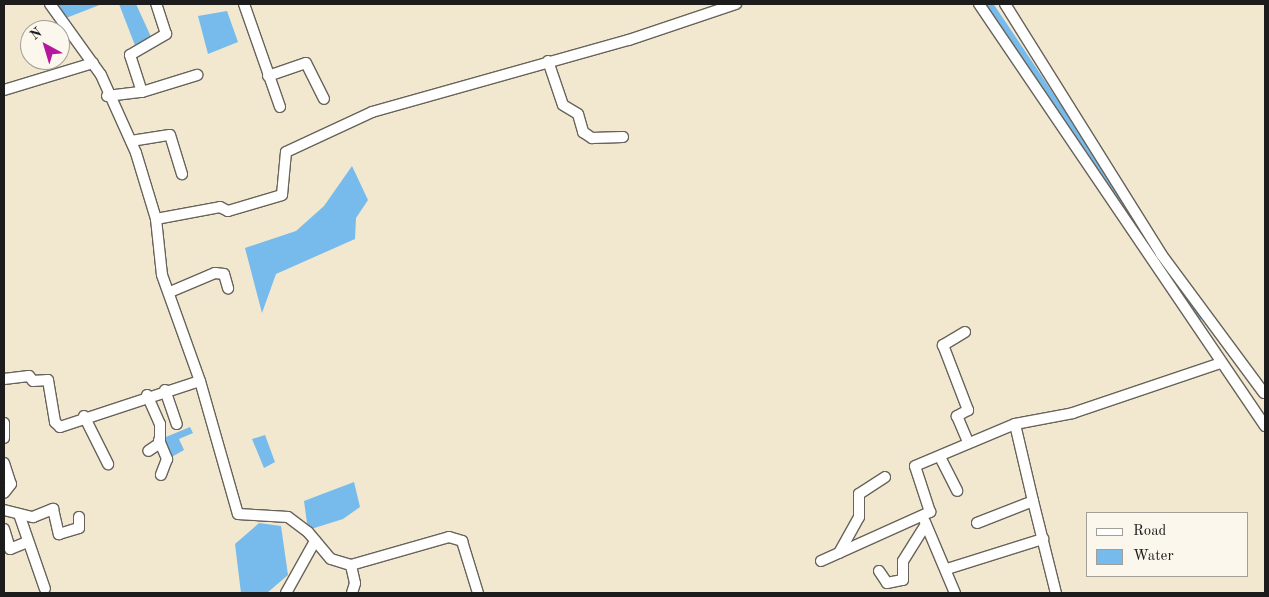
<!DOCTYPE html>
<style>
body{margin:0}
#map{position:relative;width:1269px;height:597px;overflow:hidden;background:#f2e8cf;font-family:"Old Standard TT",serif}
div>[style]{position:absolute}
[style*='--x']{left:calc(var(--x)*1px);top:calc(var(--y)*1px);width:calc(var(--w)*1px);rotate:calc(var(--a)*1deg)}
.water>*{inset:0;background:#76bbec}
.canal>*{height:9px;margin:-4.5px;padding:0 4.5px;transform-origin:4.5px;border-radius:4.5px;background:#76bbec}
.roads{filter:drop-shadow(1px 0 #67635b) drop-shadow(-1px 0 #67635b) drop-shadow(0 1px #67635b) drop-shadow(0 -1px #67635b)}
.minor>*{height:10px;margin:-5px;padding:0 5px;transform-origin:5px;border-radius:5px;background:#fff}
span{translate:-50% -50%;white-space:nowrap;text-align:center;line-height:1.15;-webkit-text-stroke:4px #fbf7ec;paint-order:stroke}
.frame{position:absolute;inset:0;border:5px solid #1c1c1c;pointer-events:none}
.legend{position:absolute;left:1086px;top:512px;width:162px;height:65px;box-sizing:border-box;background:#fbf7ec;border:1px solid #a29f99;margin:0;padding:6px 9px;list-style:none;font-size:15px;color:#1c1c1c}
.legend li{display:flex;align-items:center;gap:10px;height:25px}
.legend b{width:25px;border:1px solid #a29f99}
.north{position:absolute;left:20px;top:20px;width:50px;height:50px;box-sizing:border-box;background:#fbf7ec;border:1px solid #a29f99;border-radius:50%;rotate:321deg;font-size:14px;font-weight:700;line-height:20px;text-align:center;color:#1c1c1c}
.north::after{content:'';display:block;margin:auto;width:18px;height:22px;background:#b5179e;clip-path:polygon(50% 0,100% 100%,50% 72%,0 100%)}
</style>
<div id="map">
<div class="water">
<div style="clip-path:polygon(53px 4px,102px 4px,61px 20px)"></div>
<div style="clip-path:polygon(119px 4px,136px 4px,152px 39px,136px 48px)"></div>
<div style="clip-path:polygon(227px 11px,238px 42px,208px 54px,198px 16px)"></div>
<div style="clip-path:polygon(352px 166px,368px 200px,356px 218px,355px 239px,276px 274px,262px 313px,245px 248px,296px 231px,324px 206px)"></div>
<div style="clip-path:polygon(190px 427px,193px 433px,179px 439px,184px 450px,168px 459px,161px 439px)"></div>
<div style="clip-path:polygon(265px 435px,275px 462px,264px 468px,252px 439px)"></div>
<div style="clip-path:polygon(354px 482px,360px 507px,343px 519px,308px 530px,304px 501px)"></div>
<div style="clip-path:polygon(259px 523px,281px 526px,288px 575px,267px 593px,241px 593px,235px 544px)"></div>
</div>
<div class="canal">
<div style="--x:988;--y:4;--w:376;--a:56.3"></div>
</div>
<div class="roads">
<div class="minor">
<div style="--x:50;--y:4;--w:87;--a:54.3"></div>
<div style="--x:101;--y:75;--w:85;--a:65.8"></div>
<div style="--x:136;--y:153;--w:69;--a:73.1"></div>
<div style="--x:156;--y:219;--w:56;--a:83.9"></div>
<div style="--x:162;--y:275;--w:113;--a:70.3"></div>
<div style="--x:200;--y:381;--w:138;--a:74.1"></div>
<div style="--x:238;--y:514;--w:50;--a:3.4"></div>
<div style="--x:288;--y:517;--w:25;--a:37"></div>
<div style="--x:308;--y:532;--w:35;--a:50"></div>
<div style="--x:331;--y:559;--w:21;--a:17"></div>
<div style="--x:244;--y:4;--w:109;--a:70.7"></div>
<div style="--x:979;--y:4;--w:510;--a:55.87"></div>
<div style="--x:1005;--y:4;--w:295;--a:58"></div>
<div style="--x:1161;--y:254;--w:173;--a:53.5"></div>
<div style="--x:548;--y:61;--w:46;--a:71.2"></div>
<div style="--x:563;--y:105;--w:17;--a:31"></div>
<div style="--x:578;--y:114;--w:19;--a:74"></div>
<div style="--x:583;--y:132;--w:11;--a:34"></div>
<div style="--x:592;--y:138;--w:31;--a:-2"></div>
<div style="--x:268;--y:76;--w:40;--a:-18.9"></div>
<div style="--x:306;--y:63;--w:40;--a:63.4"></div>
<div style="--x:4;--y:90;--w:93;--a:-16.9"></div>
<div style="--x:142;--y:92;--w:39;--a:-108"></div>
<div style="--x:130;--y:55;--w:42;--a:-30.3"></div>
<div style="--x:166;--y:34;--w:32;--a:-108"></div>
<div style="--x:107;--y:96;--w:35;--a:-7"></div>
<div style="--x:142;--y:92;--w:58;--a:-17.2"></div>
<div style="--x:131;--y:141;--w:39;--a:-9"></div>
<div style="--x:170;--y:135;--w:41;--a:72.9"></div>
<div style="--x:156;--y:219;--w:65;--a:-10.6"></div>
<div style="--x:220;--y:207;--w:9;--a:27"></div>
<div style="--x:228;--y:211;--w:56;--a:-16.5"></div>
<div style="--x:282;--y:195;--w:43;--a:-84.7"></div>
<div style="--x:286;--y:152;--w:95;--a:-24.9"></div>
<div style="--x:372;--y:112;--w:267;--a:-15.7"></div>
<div style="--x:629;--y:40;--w:113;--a:-18.6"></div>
<div style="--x:170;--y:292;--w:49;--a:-22.9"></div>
<div style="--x:215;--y:273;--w:9;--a:6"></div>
<div style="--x:224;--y:274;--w:15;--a:74"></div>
<div style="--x:965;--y:332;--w:26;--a:149"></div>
<div style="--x:943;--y:345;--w:70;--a:69"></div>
<div style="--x:968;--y:410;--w:13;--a:151"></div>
<div style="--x:957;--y:416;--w:28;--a:67"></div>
<div style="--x:4;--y:379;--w:25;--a:-7"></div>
<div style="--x:29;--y:376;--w:6;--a:51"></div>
<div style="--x:33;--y:381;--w:15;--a:-4"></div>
<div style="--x:48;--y:380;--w:43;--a:80.5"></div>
<div style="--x:55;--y:422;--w:7;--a:45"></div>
<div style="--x:60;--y:427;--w:147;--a:-18.2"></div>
<div style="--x:165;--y:390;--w:36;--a:71"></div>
<div style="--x:147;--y:395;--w:32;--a:66"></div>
<div style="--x:160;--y:424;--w:19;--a:90"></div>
<div style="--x:160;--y:443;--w:14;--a:146"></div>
<div style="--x:84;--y:416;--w:54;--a:63.4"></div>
<div style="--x:4;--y:438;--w:15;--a:-90"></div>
<div style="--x:159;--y:440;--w:21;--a:67"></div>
<div style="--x:167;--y:459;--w:17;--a:111"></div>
<div style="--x:940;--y:457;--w:38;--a:63"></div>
<div style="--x:4;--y:463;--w:22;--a:72"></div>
<div style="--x:11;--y:484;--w:11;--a:128"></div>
<div style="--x:1033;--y:501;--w:95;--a:76"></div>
<div style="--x:4;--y:510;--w:30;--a:14"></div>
<div style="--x:33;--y:517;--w:22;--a:-22"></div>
<div style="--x:53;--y:509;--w:26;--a:77"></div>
<div style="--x:59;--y:534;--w:21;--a:-17"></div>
<div style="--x:79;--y:528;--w:11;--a:-90"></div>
<div style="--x:19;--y:514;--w:79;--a:70.9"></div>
<div style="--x:925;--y:522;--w:77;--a:67.1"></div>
<div style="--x:977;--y:523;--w:60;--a:-21.4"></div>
<div style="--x:1033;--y:501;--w:79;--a:-103.2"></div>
<div style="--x:4;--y:529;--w:21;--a:73"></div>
<div style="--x:10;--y:549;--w:18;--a:-22"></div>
<div style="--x:839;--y:553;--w:41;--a:-60.9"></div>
<div style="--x:859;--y:517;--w:23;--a:-90"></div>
<div style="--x:859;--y:494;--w:31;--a:-33"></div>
<div style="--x:821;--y:561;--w:120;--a:-24.2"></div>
<div style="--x:930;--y:512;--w:48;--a:-108.1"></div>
<div style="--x:915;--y:466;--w:108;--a:-22.8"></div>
<div style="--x:1015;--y:424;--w:59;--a:-10.7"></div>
<div style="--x:1073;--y:413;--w:156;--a:-18.7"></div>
<div style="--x:947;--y:569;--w:101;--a:-17.4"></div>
<div style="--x:879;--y:571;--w:14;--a:56"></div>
<div style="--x:887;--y:583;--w:16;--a:-11"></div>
<div style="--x:903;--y:580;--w:19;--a:-90"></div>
<div style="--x:903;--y:561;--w:40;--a:-58"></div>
<div style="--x:286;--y:593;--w:60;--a:-60.9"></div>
<div style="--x:352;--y:593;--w:10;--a:-73"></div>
<div style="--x:355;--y:583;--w:18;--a:-103"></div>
<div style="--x:351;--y:565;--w:102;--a:-15.9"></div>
<div style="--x:449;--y:537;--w:14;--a:17"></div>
<div style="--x:462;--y:541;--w:54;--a:72.9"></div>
</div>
</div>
<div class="frame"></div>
<ul class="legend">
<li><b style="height:6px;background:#fff"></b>Road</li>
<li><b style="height:14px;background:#76bbec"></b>Water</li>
</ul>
<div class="north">N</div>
</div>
